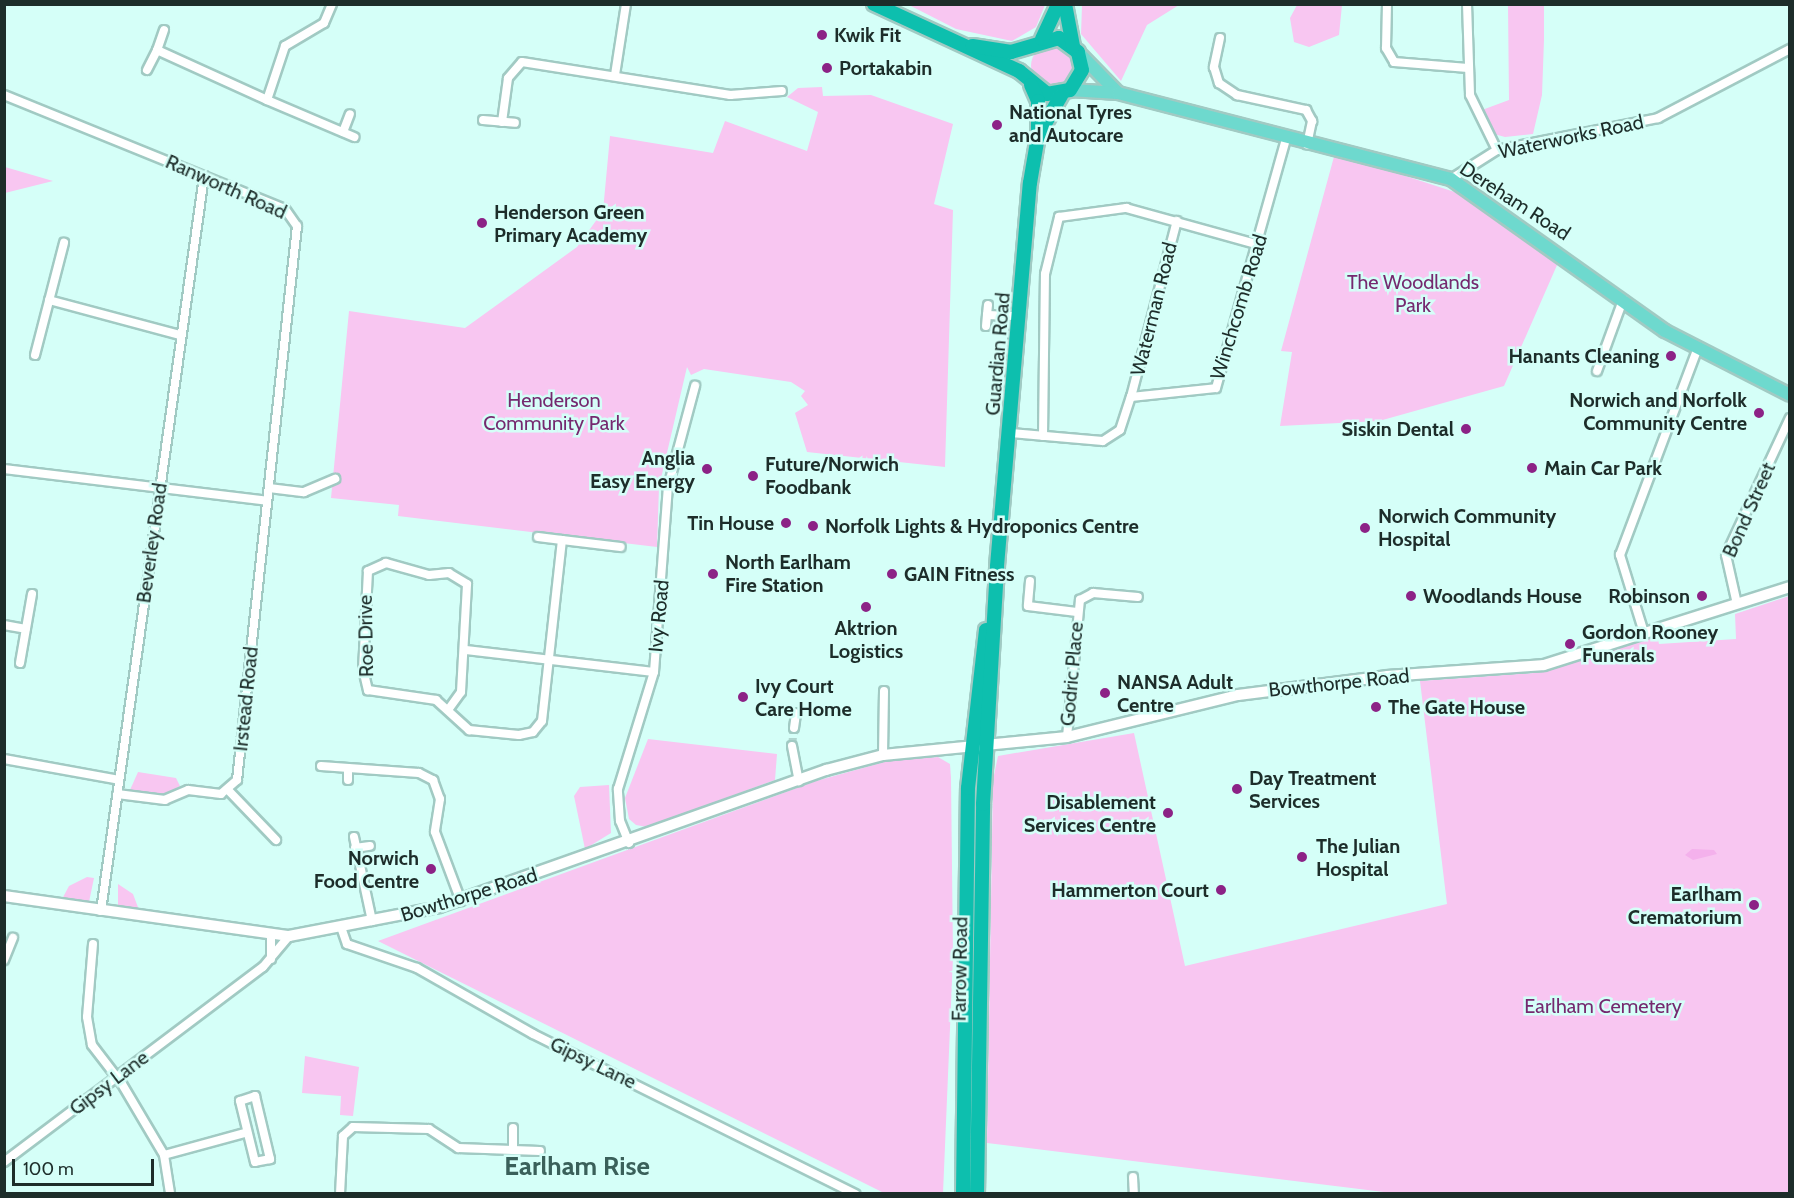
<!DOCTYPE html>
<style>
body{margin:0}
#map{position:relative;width:1794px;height:1198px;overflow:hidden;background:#d5fff8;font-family:Cabin,sans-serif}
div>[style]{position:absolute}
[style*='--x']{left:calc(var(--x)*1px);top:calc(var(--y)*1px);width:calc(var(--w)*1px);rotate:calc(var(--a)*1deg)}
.green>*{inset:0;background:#f8c6f1}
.round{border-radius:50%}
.water>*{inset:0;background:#f4b1ec}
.street-tunnel>*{height:8px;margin-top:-4px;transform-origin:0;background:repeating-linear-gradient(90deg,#b0d5cf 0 8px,transparent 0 12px)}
.roads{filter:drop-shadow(2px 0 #a1cac3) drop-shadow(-2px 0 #a1cac3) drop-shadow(0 2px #a1cac3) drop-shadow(0 -2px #a1cac3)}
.street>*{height:8px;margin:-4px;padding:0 4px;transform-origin:4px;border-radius:4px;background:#fff}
.secondary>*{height:10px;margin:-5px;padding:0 5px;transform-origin:5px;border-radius:5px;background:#fff}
.primary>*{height:12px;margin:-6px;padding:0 6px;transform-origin:6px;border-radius:6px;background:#6ed9ce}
.highway>*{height:14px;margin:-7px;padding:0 7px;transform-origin:7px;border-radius:7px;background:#0dbfae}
.dots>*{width:16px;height:16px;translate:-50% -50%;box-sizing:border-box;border:3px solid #d5fff8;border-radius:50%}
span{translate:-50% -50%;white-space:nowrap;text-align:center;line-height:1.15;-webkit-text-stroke:5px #d5fff8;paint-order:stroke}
.poi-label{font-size:20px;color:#1d2d2a;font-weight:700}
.left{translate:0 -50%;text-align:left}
.right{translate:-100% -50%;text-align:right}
.street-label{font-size:20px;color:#1d2d2a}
.park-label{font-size:20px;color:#75296f}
.district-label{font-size:26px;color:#3a605a;font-weight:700}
.frame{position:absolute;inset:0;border:6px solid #1d2d2a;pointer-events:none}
.scale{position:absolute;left:12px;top:1159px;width:142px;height:27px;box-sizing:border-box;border:3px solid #1d2d2a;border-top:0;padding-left:8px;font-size:18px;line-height:21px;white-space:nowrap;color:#1d2d2a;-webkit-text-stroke:4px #d5fff8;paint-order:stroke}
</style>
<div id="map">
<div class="green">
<div style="clip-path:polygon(909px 5px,1045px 5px,1036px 27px,1012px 41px,956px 29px)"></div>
<div style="clip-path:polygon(1082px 5px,1082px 4px,1179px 5px,1147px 25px,1121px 81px,1081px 34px)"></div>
<div style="clip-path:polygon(1297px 5px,1342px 5px,1339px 35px,1309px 47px,1294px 42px,1290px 18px)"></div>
<div style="clip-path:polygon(1508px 5px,1544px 5px,1544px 40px,1542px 95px,1533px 134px,1505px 137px,1494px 134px,1482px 110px,1509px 100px)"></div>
<div class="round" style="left:1031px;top:44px;width:44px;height:44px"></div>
<div style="clip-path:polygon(822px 87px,823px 96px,871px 95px,953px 124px,934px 204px,953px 210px,945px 467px,807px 452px,795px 413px,808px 405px,801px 396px,805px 391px,791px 382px,704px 369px,691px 375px,687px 367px,659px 487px,657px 547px,398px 516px,399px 505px,331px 498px,349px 311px,465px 328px,577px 247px,603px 211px,610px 136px,713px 153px,725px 121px,807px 151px,818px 112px,787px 97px,798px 88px)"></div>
<div style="clip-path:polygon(1335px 153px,1470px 197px,1561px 256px,1504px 386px,1379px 421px,1280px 426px,1292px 352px,1281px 351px)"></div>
<div style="clip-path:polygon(5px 167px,53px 181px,5px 193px)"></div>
<div style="clip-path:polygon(1789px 596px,1789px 1193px,1392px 1193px,987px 1143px,993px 780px,998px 756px,1134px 733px,1185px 966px,1447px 904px,1420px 681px,1534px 673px,1657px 636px,1659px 644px,1736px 639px,1735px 614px)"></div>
<div style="clip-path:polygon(648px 739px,777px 754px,775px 780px,647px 827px,636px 825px,629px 819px,625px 798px)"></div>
<div style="clip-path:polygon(938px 757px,950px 764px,951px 778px,953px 957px,943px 1193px,884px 1193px,378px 941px,816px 781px,888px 761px)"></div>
<div style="clip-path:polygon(138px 772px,176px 778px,180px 786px,163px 795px,130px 790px)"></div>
<div style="clip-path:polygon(609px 785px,611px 833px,585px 849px,574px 796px,580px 787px)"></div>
<div style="clip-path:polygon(87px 877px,94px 878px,89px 902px,61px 901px,69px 886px)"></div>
<div style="clip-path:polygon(118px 884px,133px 894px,139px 910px,118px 905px)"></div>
<div style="clip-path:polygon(305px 1056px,359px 1067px,353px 1116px,340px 1115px,341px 1096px,302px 1093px)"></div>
</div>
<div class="water">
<div style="clip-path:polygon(1692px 849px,1714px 850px,1717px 854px,1693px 860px,1685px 855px)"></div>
</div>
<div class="street-tunnel">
<div style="--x:792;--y:746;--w:18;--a:-84"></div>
</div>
<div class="roads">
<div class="street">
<div style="--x:1387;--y:4;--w:44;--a:91.3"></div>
<div style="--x:1386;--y:48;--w:16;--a:60"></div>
<div style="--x:1394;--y:62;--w:74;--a:4.6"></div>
<div style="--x:1467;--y:4;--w:91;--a:88.1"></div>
<div style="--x:1470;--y:95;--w:61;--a:63.9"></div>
<div style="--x:164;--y:30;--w:21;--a:109"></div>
<div style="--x:157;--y:50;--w:121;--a:24.4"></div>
<div style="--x:267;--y:100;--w:57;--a:-71.6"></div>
<div style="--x:285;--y:46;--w:45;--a:-30.5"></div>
<div style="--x:324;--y:23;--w:21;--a:-67"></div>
<div style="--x:1220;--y:38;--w:30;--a:102"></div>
<div style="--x:1214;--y:67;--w:17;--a:73"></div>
<div style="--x:1219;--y:83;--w:22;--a:34"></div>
<div style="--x:1237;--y:95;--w:71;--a:12.3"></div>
<div style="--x:1306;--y:110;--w:13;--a:61"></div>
<div style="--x:1312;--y:121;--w:24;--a:102"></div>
<div style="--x:147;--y:70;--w:22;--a:-63"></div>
<div style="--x:615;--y:75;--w:72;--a:-81.2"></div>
<div style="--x:4;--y:95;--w:303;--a:22.1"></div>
<div style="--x:285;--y:209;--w:21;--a:55"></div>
<div style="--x:297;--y:226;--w:557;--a:96.18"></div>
<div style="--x:237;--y:780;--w:21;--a:139"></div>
<div style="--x:221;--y:794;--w:33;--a:-173"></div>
<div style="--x:188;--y:790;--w:25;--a:157"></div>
<div style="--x:165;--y:800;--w:48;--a:-172.9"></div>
<div style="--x:267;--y:100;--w:95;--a:23"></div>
<div style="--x:483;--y:120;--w:32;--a:5"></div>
<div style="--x:502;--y:122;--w:44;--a:-82.2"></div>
<div style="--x:508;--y:78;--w:21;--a:-49"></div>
<div style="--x:522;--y:62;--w:211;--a:9"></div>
<div style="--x:730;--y:95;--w:52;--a:-4.4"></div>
<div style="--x:343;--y:132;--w:19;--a:-69"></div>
<div style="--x:1451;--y:179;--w:54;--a:-32.2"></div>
<div style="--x:1497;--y:150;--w:164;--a:-11.2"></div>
<div style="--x:1658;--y:118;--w:149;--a:-27.6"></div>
<div style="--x:49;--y:300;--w:136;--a:15"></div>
<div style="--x:988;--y:305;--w:10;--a:96"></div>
<div style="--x:987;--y:315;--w:34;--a:2"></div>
<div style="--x:986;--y:326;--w:11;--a:-85"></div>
<div style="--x:35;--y:355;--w:116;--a:-75.5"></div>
<div style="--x:1597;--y:371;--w:76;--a:-69.9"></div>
<div style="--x:1131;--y:397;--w:182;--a:-75.4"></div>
<div style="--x:1011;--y:433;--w:92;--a:5"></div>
<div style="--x:1103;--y:441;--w:20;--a:-33"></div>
<div style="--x:1120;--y:430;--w:35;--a:-72"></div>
<div style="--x:1131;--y:397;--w:85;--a:-6"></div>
<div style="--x:1216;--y:388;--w:259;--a:-74.3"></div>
<div style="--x:1043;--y:436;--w:162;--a:-89.3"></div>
<div style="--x:1045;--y:274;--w:59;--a:-76.2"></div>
<div style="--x:1059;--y:217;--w:68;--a:-7.7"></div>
<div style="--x:1126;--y:208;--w:138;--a:15.5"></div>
<div style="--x:4;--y:469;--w:265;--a:6.9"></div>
<div style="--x:269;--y:488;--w:35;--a:7"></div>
<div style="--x:304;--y:492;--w:34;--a:-23"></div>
<div style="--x:538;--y:537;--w:24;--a:7"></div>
<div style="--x:1030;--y:581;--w:25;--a:95"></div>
<div style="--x:1028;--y:606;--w:49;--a:7"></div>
<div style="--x:1737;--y:604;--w:50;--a:-102.7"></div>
<div style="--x:1726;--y:555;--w:151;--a:-65"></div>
<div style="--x:4;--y:625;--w:22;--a:10"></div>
<div style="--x:1644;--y:633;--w:82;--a:-107.1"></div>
<div style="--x:1620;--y:555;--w:219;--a:-69.4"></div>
<div style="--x:466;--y:650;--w:189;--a:6.7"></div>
<div style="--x:20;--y:663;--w:70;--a:-80.1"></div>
<div style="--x:448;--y:710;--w:22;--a:-54"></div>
<div style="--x:461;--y:692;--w:108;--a:-86.8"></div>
<div style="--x:467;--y:584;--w:21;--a:-149"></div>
<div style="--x:449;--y:573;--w:20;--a:174"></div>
<div style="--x:429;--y:575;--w:45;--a:-164.4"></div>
<div style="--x:386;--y:563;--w:20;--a:156"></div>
<div style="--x:368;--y:571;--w:98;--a:92.9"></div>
<div style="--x:363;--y:669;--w:22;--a:77"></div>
<div style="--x:368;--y:690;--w:69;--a:8.4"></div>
<div style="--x:436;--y:700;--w:45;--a:42.3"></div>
<div style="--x:469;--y:730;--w:50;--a:5.7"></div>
<div style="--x:519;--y:735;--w:14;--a:-12"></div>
<div style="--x:533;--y:732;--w:14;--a:-51"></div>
<div style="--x:542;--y:721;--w:182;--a:-83.7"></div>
<div style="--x:562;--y:540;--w:59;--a:6.8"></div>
<div style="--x:794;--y:728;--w:15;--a:-82"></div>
<div style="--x:1067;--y:737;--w:138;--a:-84.6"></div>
<div style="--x:1080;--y:600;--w:15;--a:-28"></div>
<div style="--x:1093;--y:593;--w:45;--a:5.1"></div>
<div style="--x:792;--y:746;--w:36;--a:79"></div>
<div style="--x:883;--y:755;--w:64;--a:-89.1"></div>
<div style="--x:4;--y:759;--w:117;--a:10.3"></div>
<div style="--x:321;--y:766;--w:98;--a:4.1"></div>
<div style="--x:419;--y:773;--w:16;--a:27"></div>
<div style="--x:433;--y:780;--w:20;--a:70"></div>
<div style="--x:440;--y:799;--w:33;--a:99"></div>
<div style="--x:435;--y:832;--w:74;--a:69.4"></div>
<div style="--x:348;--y:780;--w:12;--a:-90"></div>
<div style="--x:229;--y:791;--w:68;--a:46.2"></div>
<div style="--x:354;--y:837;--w:86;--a:77.9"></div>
<div style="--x:629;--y:843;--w:24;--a:-112"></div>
<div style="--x:620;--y:821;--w:32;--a:-94"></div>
<div style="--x:618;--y:789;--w:122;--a:-72.9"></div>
<div style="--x:654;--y:672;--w:186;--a:-85.7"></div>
<div style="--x:668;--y:487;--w:105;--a:-75"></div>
<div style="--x:355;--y:848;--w:15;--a:-8"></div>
<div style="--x:101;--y:911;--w:742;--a:-82.02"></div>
<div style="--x:341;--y:927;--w:18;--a:71"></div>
<div style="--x:347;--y:944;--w:74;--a:18.9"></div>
<div style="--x:417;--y:968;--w:133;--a:29.6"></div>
<div style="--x:533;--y:1034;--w:360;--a:26.4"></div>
<div style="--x:271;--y:937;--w:22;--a:90"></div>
<div style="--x:93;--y:944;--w:73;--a:94.7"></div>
<div style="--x:87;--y:1017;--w:28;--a:80"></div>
<div style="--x:92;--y:1045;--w:49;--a:52.4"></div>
<div style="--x:122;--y:1084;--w:82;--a:59.4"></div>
<div style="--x:164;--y:1155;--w:39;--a:81"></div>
<div style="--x:4;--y:960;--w:24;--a:-68"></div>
<div style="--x:255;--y:1096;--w:65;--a:76.6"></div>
<div style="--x:270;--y:1159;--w:15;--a:169"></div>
<div style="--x:255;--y:1162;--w:63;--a:-103.8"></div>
<div style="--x:240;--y:1101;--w:16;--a:-18"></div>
<div style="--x:513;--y:1150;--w:22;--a:-90"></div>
<div style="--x:164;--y:1155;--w:84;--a:-15.2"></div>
<div style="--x:4;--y:1162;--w:324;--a:-37"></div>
<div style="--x:263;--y:967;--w:40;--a:-50"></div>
<div style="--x:1133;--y:1177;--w:17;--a:87"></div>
<div style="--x:340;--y:1194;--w:58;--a:-87"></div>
<div style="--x:343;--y:1136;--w:13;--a:-42"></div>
<div style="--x:353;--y:1127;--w:76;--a:1.5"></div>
<div style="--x:429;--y:1129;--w:35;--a:33"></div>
<div style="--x:458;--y:1148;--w:82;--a:2.1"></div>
</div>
<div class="secondary">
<div style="--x:4;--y:896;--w:288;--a:8"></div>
<div style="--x:289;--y:936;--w:153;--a:-10.9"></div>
<div style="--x:439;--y:907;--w:411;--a:-19.5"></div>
<div style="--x:826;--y:770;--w:59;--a:-14.7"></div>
<div style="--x:883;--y:755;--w:185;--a:-5.6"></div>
<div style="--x:1067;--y:737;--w:176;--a:-13.8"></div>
<div style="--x:1238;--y:695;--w:151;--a:-7.2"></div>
<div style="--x:1388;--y:676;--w:156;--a:-4"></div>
<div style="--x:1544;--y:665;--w:258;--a:-17.6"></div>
</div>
<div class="primary">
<div style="--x:1078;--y:52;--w:57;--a:45.7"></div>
<div style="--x:1070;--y:90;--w:48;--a:3.6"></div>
<div style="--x:1118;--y:93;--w:344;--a:14.5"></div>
<div style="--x:1451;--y:179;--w:262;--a:35.4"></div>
<div style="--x:1665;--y:331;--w:140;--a:27.1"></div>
</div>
<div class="highway">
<div style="--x:874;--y:4;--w:160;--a:24.8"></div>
<div style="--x:1019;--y:71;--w:36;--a:39"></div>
<div style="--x:1047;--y:94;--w:23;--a:-10"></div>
<div style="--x:1070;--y:90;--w:23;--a:-59"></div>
<div style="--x:1082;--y:70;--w:18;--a:-103"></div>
<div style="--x:1078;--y:52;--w:24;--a:-144"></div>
<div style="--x:1059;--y:38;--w:50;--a:163.7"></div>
<div style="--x:1011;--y:52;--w:39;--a:-171"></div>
<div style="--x:1065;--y:4;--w:43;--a:79.2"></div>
<div style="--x:1042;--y:39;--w:38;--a:-65"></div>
<div style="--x:1031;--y:85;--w:17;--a:66"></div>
<div style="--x:1038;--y:101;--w:34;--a:90"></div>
<div style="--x:963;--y:1194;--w:406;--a:-89.3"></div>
<div style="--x:968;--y:788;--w:159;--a:-83.5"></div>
<div style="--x:977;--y:1194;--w:390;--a:-89.1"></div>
<div style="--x:983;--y:804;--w:238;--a:-86.6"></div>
<div style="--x:997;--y:566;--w:384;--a:-85.1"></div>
<div style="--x:1030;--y:183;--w:48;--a:-80.3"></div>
<div style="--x:1038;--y:136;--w:48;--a:-60.3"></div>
</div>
</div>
<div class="dots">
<div style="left:822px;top:35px;background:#8c2286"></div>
<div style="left:827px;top:68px;background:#8c2286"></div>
<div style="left:997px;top:125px;background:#8c2286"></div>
<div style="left:482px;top:223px;background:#8c2286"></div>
<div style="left:1671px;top:356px;background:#8c2286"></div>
<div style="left:1759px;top:413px;background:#8c2286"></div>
<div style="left:1466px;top:429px;background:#8c2286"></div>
<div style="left:1532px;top:468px;background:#8c2286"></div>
<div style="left:707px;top:469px;background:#8c2286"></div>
<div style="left:753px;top:476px;background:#8c2286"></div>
<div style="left:786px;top:523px;background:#8c2286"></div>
<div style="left:813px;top:526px;background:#8c2286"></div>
<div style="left:1365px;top:528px;background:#8c2286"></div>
<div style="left:713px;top:574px;background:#8c2286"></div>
<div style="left:892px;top:574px;background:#8c2286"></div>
<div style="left:1411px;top:596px;background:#8c2286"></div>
<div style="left:1702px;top:596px;background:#8c2286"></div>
<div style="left:866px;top:607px;background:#8c2286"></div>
<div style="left:1570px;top:644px;background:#8c2286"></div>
<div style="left:1105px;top:693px;background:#8c2286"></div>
<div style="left:743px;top:697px;background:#8c2286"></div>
<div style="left:1376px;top:707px;background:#8c2286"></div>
<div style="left:1237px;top:789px;background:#8c2286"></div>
<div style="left:1168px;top:813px;background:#8c2286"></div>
<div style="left:1302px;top:857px;background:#8c2286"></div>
<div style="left:431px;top:869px;background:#8c2286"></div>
<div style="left:1221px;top:890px;background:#8c2286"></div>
<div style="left:1754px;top:905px;background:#8c2286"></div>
</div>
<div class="poi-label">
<span class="left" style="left:834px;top:35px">Kwik Fit</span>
<span class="left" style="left:839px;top:68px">Portakabin</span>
<span class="left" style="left:1009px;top:124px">National Tyres<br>and Autocare</span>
<span class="left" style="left:494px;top:224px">Henderson Green<br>Primary Academy</span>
<span class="right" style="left:1659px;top:356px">Hanants Cleaning</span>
<span class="right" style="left:1747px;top:412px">Norwich and Norfolk<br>Community Centre</span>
<span class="right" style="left:1454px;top:429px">Siskin Dental</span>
<span class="right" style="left:695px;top:470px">Anglia<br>Easy Energy</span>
<span class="left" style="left:765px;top:476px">Future/Norwich<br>Foodbank</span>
<span class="left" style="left:1544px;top:468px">Main Car Park</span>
<span class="left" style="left:1378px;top:528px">Norwich Community<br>Hospital</span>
<span class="right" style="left:774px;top:523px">Tin House</span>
<span class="left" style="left:825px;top:526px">Norfolk Lights &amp; Hydroponics Centre</span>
<span class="left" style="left:725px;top:574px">North Earlham<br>Fire Station</span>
<span class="left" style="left:904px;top:574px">GAIN Fitness</span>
<span class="left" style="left:1423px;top:596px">Woodlands House</span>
<span class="right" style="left:1690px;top:596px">Robinson</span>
<span style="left:866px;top:640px">Aktrion<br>Logistics</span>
<span class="left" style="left:1582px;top:644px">Gordon Rooney<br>Funerals</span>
<span class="left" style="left:1117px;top:694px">NANSA Adult<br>Centre</span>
<span class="left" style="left:755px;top:698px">Ivy Court<br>Care Home</span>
<span class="left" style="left:1388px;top:707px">The Gate House</span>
<span class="left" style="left:1249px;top:790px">Day Treatment<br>Services</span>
<span class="right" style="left:1156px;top:814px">Disablement<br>Services Centre</span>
<span class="left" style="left:1316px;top:858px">The Julian<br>Hospital</span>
<span class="right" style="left:419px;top:870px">Norwich<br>Food Centre</span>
<span class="right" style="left:1209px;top:890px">Hammerton Court</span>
<span class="right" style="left:1742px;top:906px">Earlham<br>Crematorium</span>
</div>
<div class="street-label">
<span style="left:1571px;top:137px;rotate:-12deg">Waterworks Road</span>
<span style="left:226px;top:187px;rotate:24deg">Ranworth Road</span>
<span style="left:1515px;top:201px;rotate:33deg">Dereham Road</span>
<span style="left:1239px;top:307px;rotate:-73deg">Winchcomb Road</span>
<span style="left:1154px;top:309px;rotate:-76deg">Waterman Road</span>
<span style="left:998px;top:354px;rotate:-85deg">Guardian Road</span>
<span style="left:1749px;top:510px;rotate:-66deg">Bond Street</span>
<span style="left:152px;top:543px;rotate:-82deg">Beverley Road</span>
<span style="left:659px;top:616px;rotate:-85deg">Ivy Road</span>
<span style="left:366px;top:636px;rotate:-91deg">Roe Drive</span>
<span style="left:1072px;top:674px;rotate:-85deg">Godric Place</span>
<span style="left:1339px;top:683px;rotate:-6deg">Bowthorpe Road</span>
<span style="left:246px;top:699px;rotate:-84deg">Irstead Road</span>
<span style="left:469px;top:895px;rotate:-17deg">Bowthorpe Road</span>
<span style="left:960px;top:969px;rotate:-89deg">Farrow Road</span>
<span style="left:593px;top:1063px;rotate:26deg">Gipsy Lane</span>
<span style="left:109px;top:1083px;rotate:-37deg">Gipsy Lane</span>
</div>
<div class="park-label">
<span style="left:1413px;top:294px">The Woodlands<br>Park</span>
<span style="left:554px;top:412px">Henderson<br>Community Park</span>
<span style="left:1603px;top:1006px">Earlham Cemetery</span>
</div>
<div class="district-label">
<span style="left:577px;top:1167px">Earlham Rise</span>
</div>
<div class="frame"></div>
<div class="scale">100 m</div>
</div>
